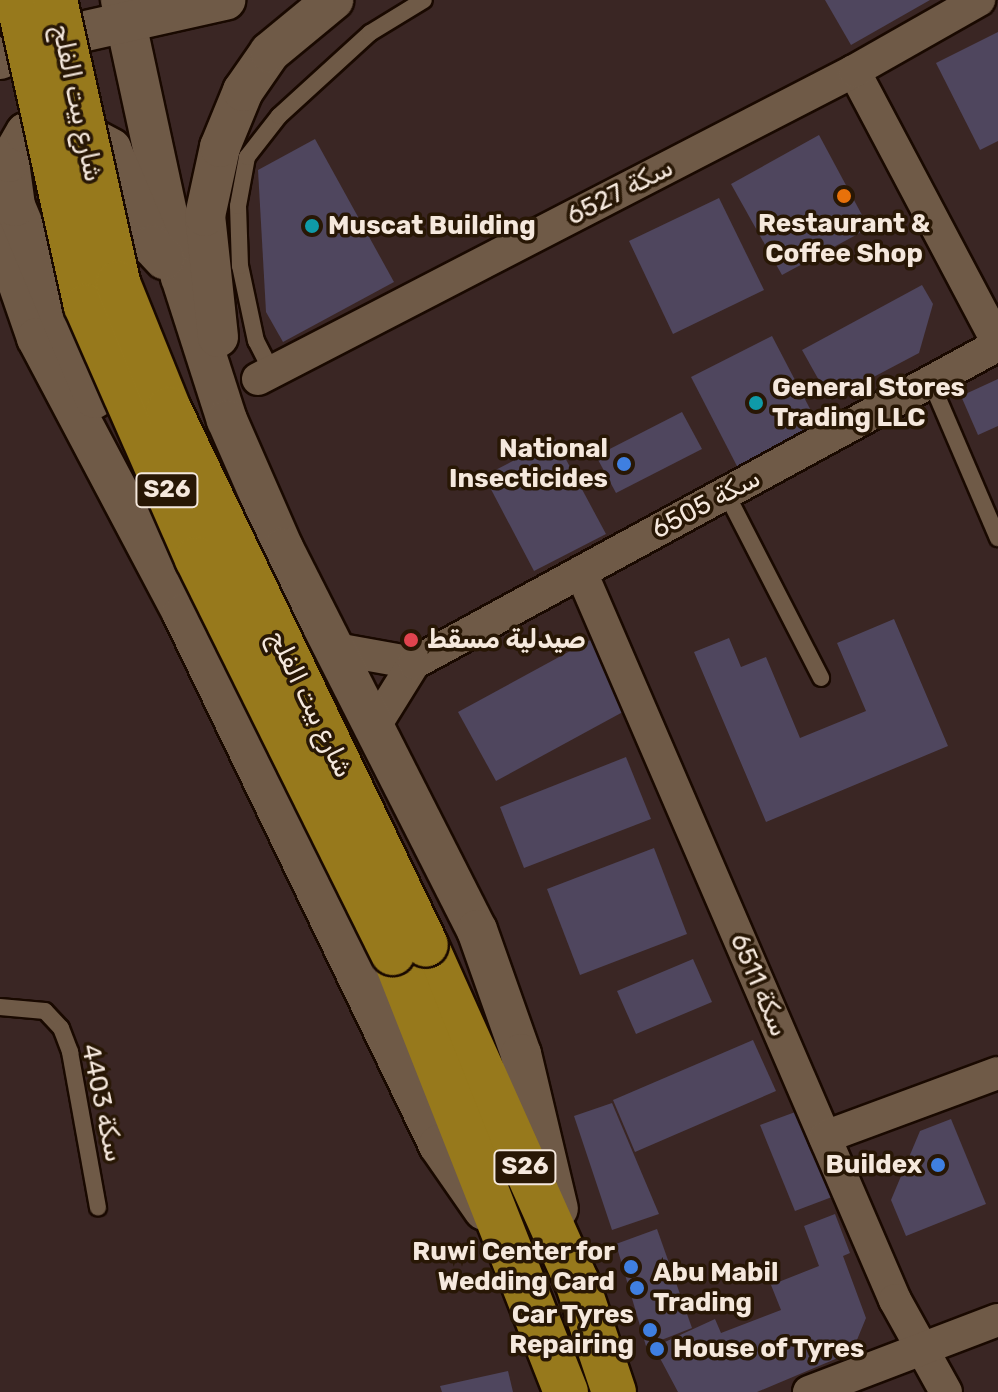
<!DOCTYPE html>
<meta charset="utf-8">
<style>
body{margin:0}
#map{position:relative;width:998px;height:1392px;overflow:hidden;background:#32200e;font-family:Rubik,Vazirmatn,sans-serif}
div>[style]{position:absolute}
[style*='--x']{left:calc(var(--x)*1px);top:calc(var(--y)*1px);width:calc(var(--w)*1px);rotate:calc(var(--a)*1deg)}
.industrial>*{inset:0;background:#3a2624}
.building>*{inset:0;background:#4f465e}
.roads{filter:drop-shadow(2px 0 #190900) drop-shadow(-2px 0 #190900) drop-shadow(0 2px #190900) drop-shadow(0 -2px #190900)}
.service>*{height:16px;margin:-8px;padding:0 8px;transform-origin:8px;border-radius:8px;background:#6f5a47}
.minor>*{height:32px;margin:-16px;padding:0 16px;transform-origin:16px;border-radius:16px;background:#6f5a47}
.tertiary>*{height:40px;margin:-20px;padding:0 20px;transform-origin:20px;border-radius:20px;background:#6f5a47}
.primary>*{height:44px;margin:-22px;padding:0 22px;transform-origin:22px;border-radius:22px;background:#97791c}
.bridges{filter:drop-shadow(2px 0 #190900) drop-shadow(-2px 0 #190900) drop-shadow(0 2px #190900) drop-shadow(0 -2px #190900)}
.primary-bridge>*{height:44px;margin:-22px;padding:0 22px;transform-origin:22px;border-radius:22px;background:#97791c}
.dots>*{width:22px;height:22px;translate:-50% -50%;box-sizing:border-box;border:4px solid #281705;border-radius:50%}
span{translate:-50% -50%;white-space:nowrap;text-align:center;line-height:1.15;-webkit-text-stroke:7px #281705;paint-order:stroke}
.shield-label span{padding:2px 6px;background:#281705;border:2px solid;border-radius:6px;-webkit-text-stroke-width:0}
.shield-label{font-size:24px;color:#f5e8dd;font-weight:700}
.street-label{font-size:26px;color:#f5e8dd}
.poi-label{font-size:26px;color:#f5e8dd;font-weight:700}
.left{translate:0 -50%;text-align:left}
.right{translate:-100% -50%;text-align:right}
</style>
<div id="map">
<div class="industrial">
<div style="clip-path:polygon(80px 0,998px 0,998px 1392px,0 1392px,0 38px)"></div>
</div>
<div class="building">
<div style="clip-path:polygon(825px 0,930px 0,851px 45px)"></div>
<div style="clip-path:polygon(998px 32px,998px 141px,980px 150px,936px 63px)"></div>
<div style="clip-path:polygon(819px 135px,869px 228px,782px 275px,731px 184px)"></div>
<div style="clip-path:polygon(315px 139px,394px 282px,283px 342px,266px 312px,258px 170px)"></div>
<div style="clip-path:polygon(719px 198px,764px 290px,673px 334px,629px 241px)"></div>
<div style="clip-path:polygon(922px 285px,933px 304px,919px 353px,830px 400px,802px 350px)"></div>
<div style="clip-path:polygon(772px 336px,820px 428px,739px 470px,691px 377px)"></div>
<div style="clip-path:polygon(998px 379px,998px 426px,978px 435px,961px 396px)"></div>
<div style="clip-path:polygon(682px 412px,702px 449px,616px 493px,596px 456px)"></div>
<div style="clip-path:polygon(555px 439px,606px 534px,534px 571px,484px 476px)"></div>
<div style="clip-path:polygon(894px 619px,948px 746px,766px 822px,694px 652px,729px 638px,741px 667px,766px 657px,800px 738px,866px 711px,837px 643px)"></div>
<div style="clip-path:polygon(594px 638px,632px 707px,496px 781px,458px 712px)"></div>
<div style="clip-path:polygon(626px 757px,651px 819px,524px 868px,500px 807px)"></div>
<div style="clip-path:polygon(654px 848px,687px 934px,580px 975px,547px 889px)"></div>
<div style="clip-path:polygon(693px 959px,712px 1002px,636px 1034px,617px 991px)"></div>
<div style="clip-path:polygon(753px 1040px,776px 1091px,635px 1152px,613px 1100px)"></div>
<div style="clip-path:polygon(612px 1103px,659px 1214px,612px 1230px,574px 1116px)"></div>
<div style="clip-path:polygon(798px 1111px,832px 1197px,795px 1211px,760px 1125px)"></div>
<div style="clip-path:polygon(951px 1119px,986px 1204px,906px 1236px,891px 1200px,920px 1131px)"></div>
<div style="clip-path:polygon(835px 1214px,850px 1253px,843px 1256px,866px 1318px,852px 1352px,757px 1392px,678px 1392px,654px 1347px,715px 1319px,721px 1333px,781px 1310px,771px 1285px,819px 1266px,804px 1226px)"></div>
<div style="clip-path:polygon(657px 1229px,692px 1328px,646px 1346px,616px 1244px)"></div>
<div style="clip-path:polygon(508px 1371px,513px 1392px,442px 1392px,440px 1386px)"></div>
</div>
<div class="roads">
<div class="service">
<div style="--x:272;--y:372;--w:35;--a:-117"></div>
<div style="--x:256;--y:341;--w:77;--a:-102"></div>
<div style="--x:240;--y:266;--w:60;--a:-91.9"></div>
<div style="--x:238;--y:206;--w:50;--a:-79.6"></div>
<div style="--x:247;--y:157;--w:52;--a:-52"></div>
<div style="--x:279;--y:116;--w:123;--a:-42.4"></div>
<div style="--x:370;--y:33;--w:63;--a:-31.4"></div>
<div style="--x:931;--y:382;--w:170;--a:66.8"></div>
<div style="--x:726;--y:493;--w:208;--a:62.8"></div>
<div style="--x:0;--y:1007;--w:45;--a:5.1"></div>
<div style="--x:45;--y:1011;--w:23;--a:47"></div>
<div style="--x:61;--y:1028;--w:26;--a:69"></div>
<div style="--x:70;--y:1052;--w:158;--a:79.8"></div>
</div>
<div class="minor">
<div style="--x:854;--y:71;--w:308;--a:62.1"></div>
<div style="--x:258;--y:379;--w:671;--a:-27.33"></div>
<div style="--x:854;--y:71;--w:144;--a:-29.6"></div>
<div style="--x:581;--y:572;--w:793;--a:66.67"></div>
<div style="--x:895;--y:1300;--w:105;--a:61"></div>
<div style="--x:336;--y:649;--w:79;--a:10.2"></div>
<div style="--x:376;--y:724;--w:72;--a:-58.1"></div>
<div style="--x:414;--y:663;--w:665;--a:-28.57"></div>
<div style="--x:825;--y:1137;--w:184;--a:-20.3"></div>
<div style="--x:809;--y:1392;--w:202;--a:-20.9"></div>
</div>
<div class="tertiary">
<div style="--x:121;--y:0;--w:283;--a:77.8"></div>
<div style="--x:181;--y:277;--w:150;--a:72.2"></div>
<div style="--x:227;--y:420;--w:140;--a:66.4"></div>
<div style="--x:283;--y:548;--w:428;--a:63.1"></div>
<div style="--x:477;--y:930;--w:132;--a:70.5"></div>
<div style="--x:521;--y:1054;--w:159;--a:76.6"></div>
<div style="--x:0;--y:59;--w:45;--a:-23.7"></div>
<div style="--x:41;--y:41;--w:189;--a:-12.6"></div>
<div style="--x:0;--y:231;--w:113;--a:70.9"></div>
<div style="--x:37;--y:338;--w:312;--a:62.1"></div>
<div style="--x:183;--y:614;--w:589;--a:64.26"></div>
<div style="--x:439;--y:1145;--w:79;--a:55.3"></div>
<div style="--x:218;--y:337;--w:122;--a:-96.1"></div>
<div style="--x:205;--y:216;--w:71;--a:-77.7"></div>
<div style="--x:220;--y:147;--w:61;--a:-67.7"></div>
<div style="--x:243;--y:91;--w:47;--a:-55.3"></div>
<div style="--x:270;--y:52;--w:82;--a:-39.5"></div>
<div style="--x:95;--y:398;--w:208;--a:-112.6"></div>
<div style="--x:15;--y:206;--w:44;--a:-97.8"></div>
<div style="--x:9;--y:162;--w:34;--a:-60"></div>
<div style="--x:26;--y:133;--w:50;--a:-3.4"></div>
<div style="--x:76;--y:130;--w:40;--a:28"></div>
<div style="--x:111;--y:149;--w:105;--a:67.1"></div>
<div style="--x:152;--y:246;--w:18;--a:47"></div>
</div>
<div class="primary">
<div style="--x:426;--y:945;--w:369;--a:65.9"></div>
<div style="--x:577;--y:1282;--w:116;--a:71.4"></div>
<div style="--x:393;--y:953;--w:472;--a:68.5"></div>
</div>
</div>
<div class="bridges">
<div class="primary-bridge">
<div style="--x:18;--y:0;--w:313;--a:77.5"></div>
<div style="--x:86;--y:306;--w:276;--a:66.3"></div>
<div style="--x:197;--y:559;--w:440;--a:63.6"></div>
<div style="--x:55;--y:0;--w:290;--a:77.4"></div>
<div style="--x:118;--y:283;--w:136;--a:68"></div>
<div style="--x:169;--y:409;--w:594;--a:64.38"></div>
</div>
</div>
<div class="dots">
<div style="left:844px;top:196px;background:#e8710a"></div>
<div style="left:312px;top:226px;background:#0f9aa8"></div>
<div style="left:756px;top:403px;background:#0f9aa8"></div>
<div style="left:624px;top:464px;background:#3f7fe0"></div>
<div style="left:411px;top:640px;background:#e0444e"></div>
<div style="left:938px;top:1165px;background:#3f7fe0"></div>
<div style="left:631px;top:1267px;background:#3f7fe0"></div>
<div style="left:637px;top:1288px;background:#3f7fe0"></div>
<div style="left:650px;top:1330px;background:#3f7fe0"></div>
<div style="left:657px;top:1349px;background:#3f7fe0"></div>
</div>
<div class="shield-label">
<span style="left:167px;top:490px">S26</span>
<span style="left:525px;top:1167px">S26</span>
</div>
<div class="street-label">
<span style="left:77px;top:103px;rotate:78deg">شارع بيت الفلج</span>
<span style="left:620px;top:192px;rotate:-27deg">سكة 6527</span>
<span style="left:706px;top:504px;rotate:-28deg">سكة 6505</span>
<span style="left:310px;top:704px;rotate:64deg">شارع بيت الفلج</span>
<span style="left:759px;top:985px;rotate:67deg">سكة 6511</span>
<span style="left:102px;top:1103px;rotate:78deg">سكة 4403</span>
</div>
<div class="poi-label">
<span style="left:844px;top:239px">Restaurant &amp;<br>Coffee Shop</span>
<span class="left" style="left:328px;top:226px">Muscat Building</span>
<span class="left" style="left:772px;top:403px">General Stores<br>Trading LLC</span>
<span class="right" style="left:608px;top:464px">National<br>Insecticides</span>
<span class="left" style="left:427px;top:640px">صيدلية مسقط</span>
<span class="right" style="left:922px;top:1165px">Buildex</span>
<span class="right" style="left:615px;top:1267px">Ruwi Center for<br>Wedding Card</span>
<span class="left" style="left:653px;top:1288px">Abu Mabil<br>Trading</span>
<span class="right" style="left:634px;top:1330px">Car Tyres<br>Repairing</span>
<span class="left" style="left:673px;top:1349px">House of Tyres</span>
</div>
</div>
